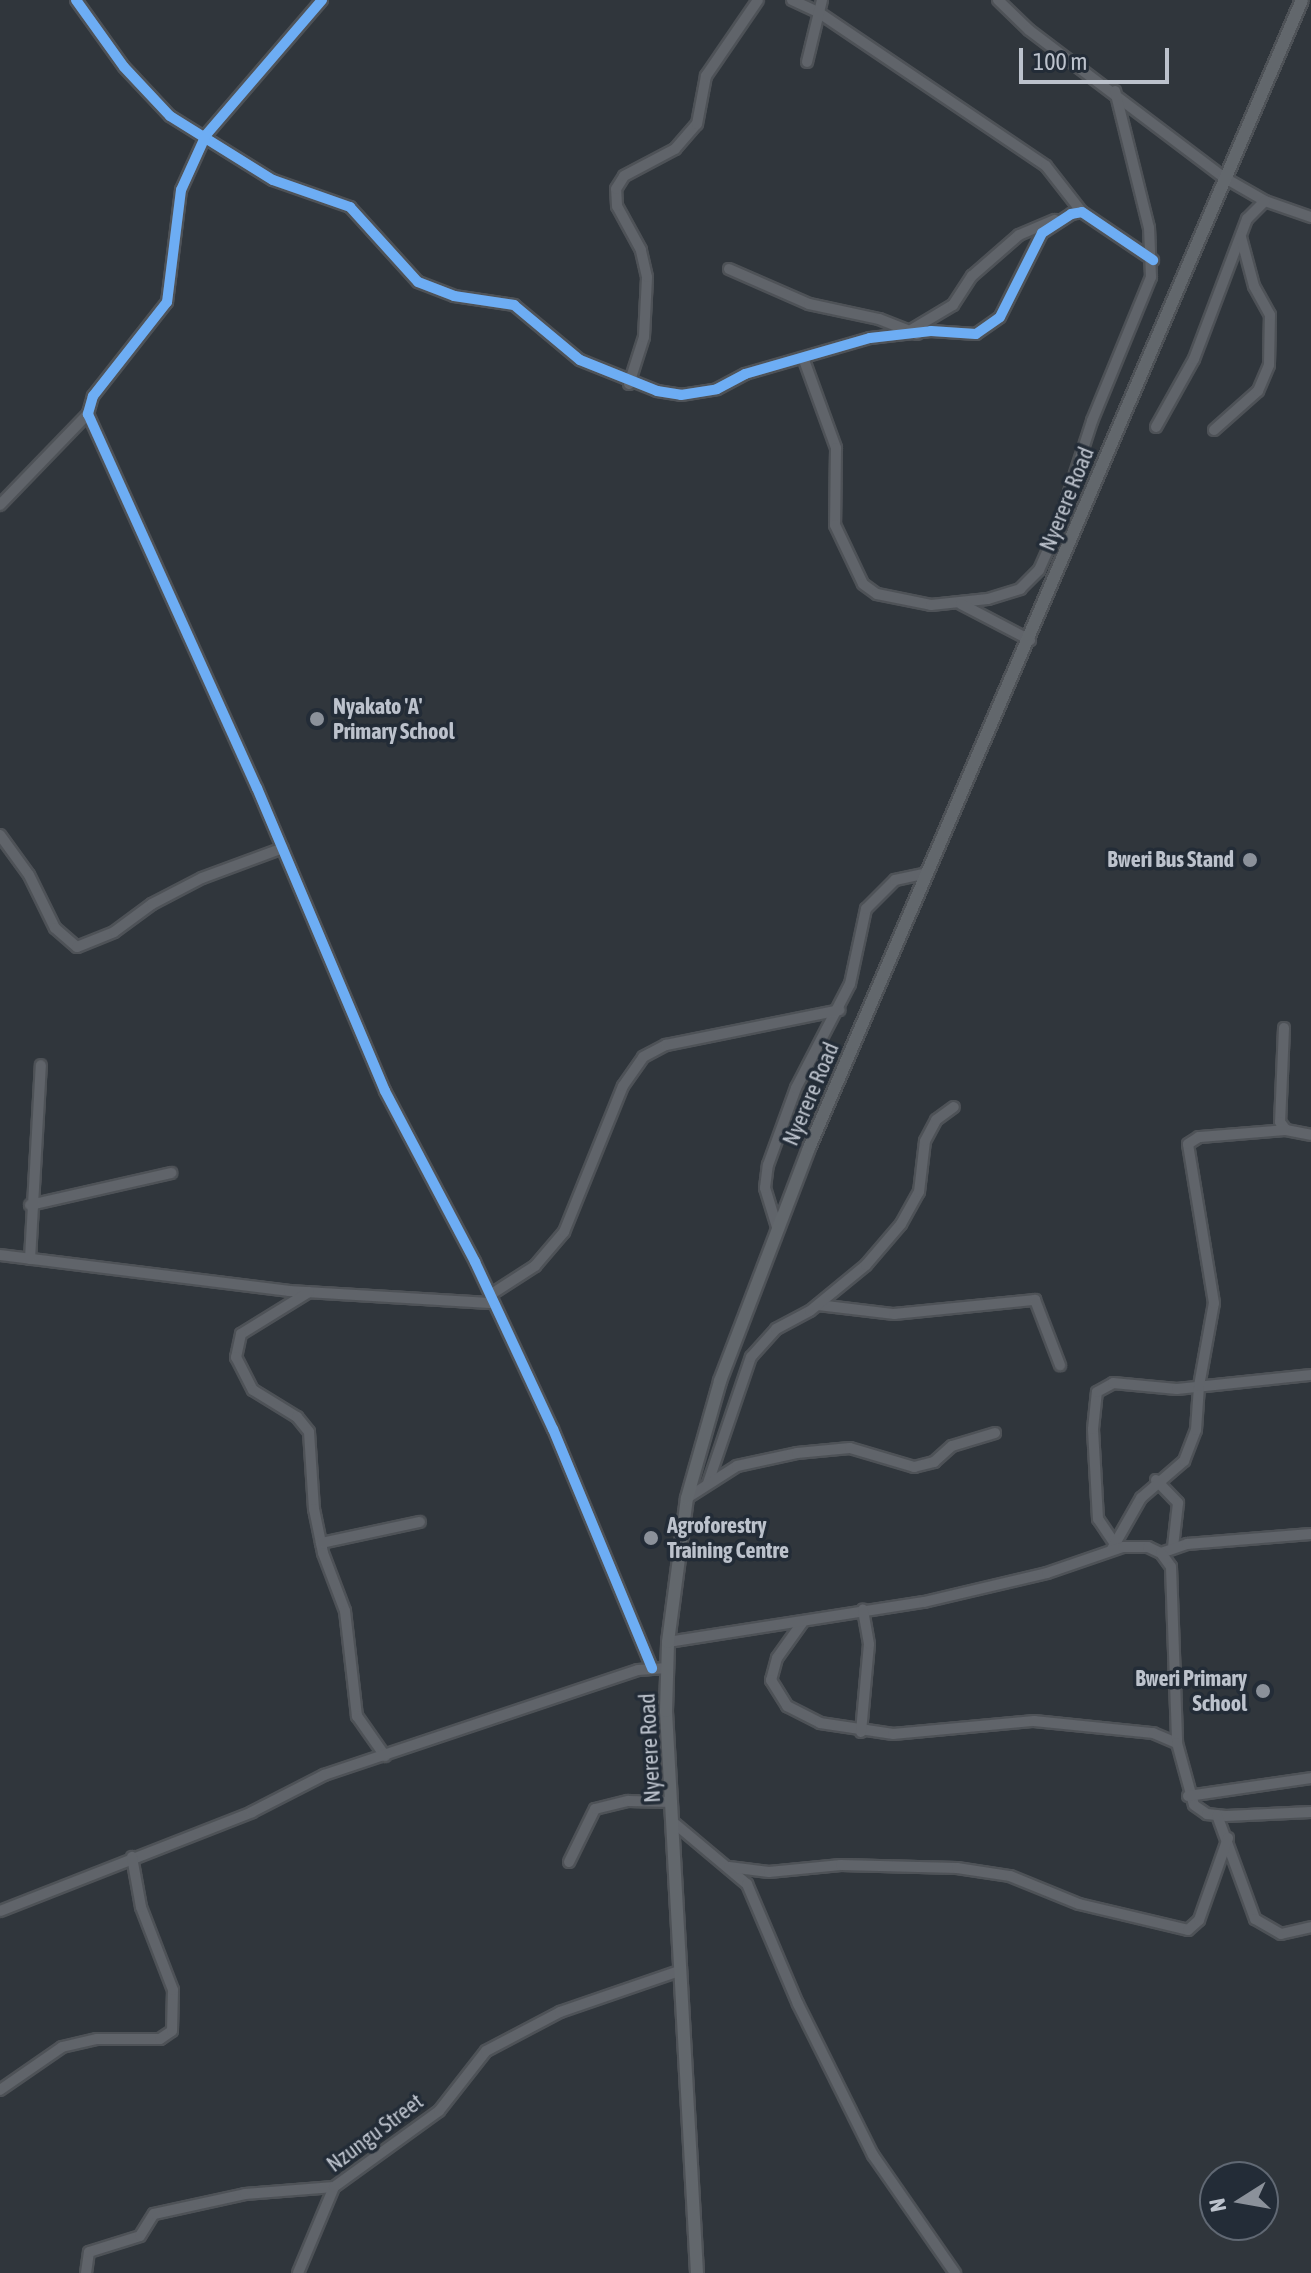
<!DOCTYPE html>
<style>
body{margin:0}
#map{position:relative;width:1311px;height:2273px;overflow:hidden;background:#30363c;font-family:"Asap Condensed",sans-serif}
div>[style]{position:absolute}
[style*='--x']{left:calc(var(--x)*1px);top:calc(var(--y)*1px);width:calc(var(--w)*1px);rotate:calc(var(--a)*1deg)}
.roads{filter:drop-shadow(2px 0 #4e5257) drop-shadow(-2px 0 #4e5257) drop-shadow(0 2px #4e5257) drop-shadow(0 -2px #4e5257)}
.minor>*{height:10px;margin:-5px;padding:0 5px;transform-origin:5px;border-radius:5px;background:#60646a}
.major>*{height:12px;margin:-6px;padding:0 6px;transform-origin:6px;border-radius:6px;background:#62676c}
.cycleway>*{height:10px;margin:-5px;padding:0 5px;transform-origin:5px;border-radius:5px;background:#6dadf4}
.dots>*{width:22px;height:22px;translate:-50% -50%;box-sizing:border-box;border:4px solid #232c37;border-radius:50%}
span{translate:-50% -50%;white-space:nowrap;text-align:center;line-height:1.15;-webkit-text-stroke:7px #232c37;paint-order:stroke}
.street-label{font-size:22px;color:#bcc2cc}
.poi-label{font-size:22px;color:#bcc2cc;font-weight:700}
.left{translate:0 -50%;text-align:left}
.right{translate:-100% -50%;text-align:right}
.north{position:absolute;left:1199px;top:2161px;width:80px;height:80px;box-sizing:border-box;background:#232c37;border:2px solid #606873;border-radius:50%;rotate:259deg;font-size:22px;font-weight:700;line-height:32px;text-align:center;color:#bcc2cc}
.north::after{content:'';display:block;margin:auto;width:28px;height:36px;background:#8b919a;clip-path:polygon(50% 0,100% 100%,50% 72%,0 100%)}
.scale{position:absolute;left:1019px;top:48px;width:150px;height:36px;box-sizing:border-box;border:4px solid #bcc2cc;border-top:0;padding-left:10px;font-size:24px;line-height:28px;white-space:nowrap;color:#bcc2cc;-webkit-text-stroke:6px #232c37;paint-order:stroke}
</style>
<div id="map">
<div class="roads">
<div class="minor">
<div style="--x:76;--y:0;--w:82;--a:54.4"></div>
<div style="--x:124;--y:67;--w:67;--a:46.8"></div>
<div style="--x:170;--y:116;--w:121;--a:31.9"></div>
<div style="--x:273;--y:180;--w:82;--a:19.3"></div>
<div style="--x:350;--y:207;--w:101;--a:47.8"></div>
<div style="--x:418;--y:282;--w:39;--a:21"></div>
<div style="--x:454;--y:296;--w:61;--a:8.5"></div>
<div style="--x:514;--y:305;--w:86;--a:39.8"></div>
<div style="--x:580;--y:360;--w:83;--a:21.9"></div>
<div style="--x:657;--y:391;--w:24;--a:9"></div>
<div style="--x:681;--y:395;--w:36;--a:-9"></div>
<div style="--x:717;--y:389;--w:32;--a:-28"></div>
<div style="--x:745;--y:374;--w:130;--a:-16.1"></div>
<div style="--x:870;--y:338;--w:61;--a:-6.5"></div>
<div style="--x:931;--y:331;--w:45;--a:3.8"></div>
<div style="--x:976;--y:334;--w:29;--a:-35"></div>
<div style="--x:1000;--y:317;--w:94;--a:-63.4"></div>
<div style="--x:1042;--y:233;--w:35;--a:-33"></div>
<div style="--x:1071;--y:214;--w:11;--a:-10"></div>
<div style="--x:1082;--y:212;--w:86;--a:34.1"></div>
<div style="--x:322;--y:0;--w:178;--a:130.7"></div>
<div style="--x:206;--y:135;--w:60;--a:114.4"></div>
<div style="--x:181;--y:190;--w:113;--a:97.1"></div>
<div style="--x:167;--y:302;--w:120;--a:128.2"></div>
<div style="--x:93;--y:396;--w:19;--a:106"></div>
<div style="--x:88;--y:414;--w:410;--a:65.7"></div>
<div style="--x:257;--y:788;--w:329;--a:67.1"></div>
<div style="--x:385;--y:1091;--w:193;--a:62.2"></div>
<div style="--x:475;--y:1262;--w:184;--a:65"></div>
<div style="--x:553;--y:1429;--w:259;--a:67.5"></div>
<div style="--x:792;--y:0;--w:29;--a:25"></div>
<div style="--x:818;--y:12;--w:275;--a:34"></div>
<div style="--x:1046;--y:166;--w:58;--a:52"></div>
<div style="--x:998;--y:0;--w:43;--a:44.1"></div>
<div style="--x:1029;--y:30;--w:246;--a:37.1"></div>
<div style="--x:1225;--y:178;--w:46;--a:29.9"></div>
<div style="--x:1265;--y:201;--w:49;--a:19.2"></div>
<div style="--x:807;--y:62;--w:64;--a:-76.4"></div>
<div style="--x:729;--y:269;--w:87;--a:23.6"></div>
<div style="--x:809;--y:304;--w:72;--a:12.1"></div>
<div style="--x:879;--y:319;--w:41;--a:21.5"></div>
<div style="--x:911;--y:330;--w:49;--a:-30.8"></div>
<div style="--x:953;--y:305;--w:35;--a:-57"></div>
<div style="--x:972;--y:276;--w:62;--a:-41.1"></div>
<div style="--x:1019;--y:235;--w:39;--a:-23"></div>
<div style="--x:804;--y:360;--w:94;--a:70"></div>
<div style="--x:836;--y:448;--w:77;--a:90.7"></div>
<div style="--x:835;--y:525;--w:65;--a:64.6"></div>
<div style="--x:863;--y:584;--w:17;--a:36"></div>
<div style="--x:877;--y:594;--w:55;--a:11.5"></div>
<div style="--x:931;--y:605;--w:57;--a:-6"></div>
<div style="--x:988;--y:599;--w:34;--a:-17"></div>
<div style="--x:1020;--y:589;--w:27;--a:-45"></div>
<div style="--x:1039;--y:570;--w:42;--a:-65.9"></div>
<div style="--x:1056;--y:532;--w:117;--a:-72"></div>
<div style="--x:1092;--y:421;--w:156;--a:-67.7"></div>
<div style="--x:1151;--y:277;--w:49;--a:-92.3"></div>
<div style="--x:1149;--y:228;--w:141;--a:-103.9"></div>
<div style="--x:629;--y:384;--w:49;--a:-72.3"></div>
<div style="--x:644;--y:337;--w:60;--a:-87.1"></div>
<div style="--x:647;--y:277;--w:28;--a:-103"></div>
<div style="--x:641;--y:250;--w:50;--a:-118.6"></div>
<div style="--x:617;--y:206;--w:17;--a:-93"></div>
<div style="--x:616;--y:189;--w:15;--a:-58"></div>
<div style="--x:624;--y:176;--w:58;--a:-27.9"></div>
<div style="--x:675;--y:149;--w:33;--a:-49"></div>
<div style="--x:697;--y:124;--w:49;--a:-79.4"></div>
<div style="--x:706;--y:76;--w:92;--a:-55.6"></div>
<div style="--x:1156;--y:427;--w:78;--a:-60.8"></div>
<div style="--x:1194;--y:359;--w:150;--a:-69.3"></div>
<div style="--x:1247;--y:219;--w:25;--a:-45"></div>
<div style="--x:1214;--y:430;--w:59;--a:-41.6"></div>
<div style="--x:1258;--y:391;--w:28;--a:-67"></div>
<div style="--x:1269;--y:365;--w:50;--a:-88.9"></div>
<div style="--x:1270;--y:315;--w:33;--a:-119"></div>
<div style="--x:1254;--y:286;--w:51;--a:-104.9"></div>
<div style="--x:0;--y:505;--w:127;--a:-46"></div>
<div style="--x:961;--y:604;--w:78;--a:27.6"></div>
<div style="--x:0;--y:835;--w:49;--a:54.1"></div>
<div style="--x:29;--y:875;--w:59;--a:63.9"></div>
<div style="--x:55;--y:928;--w:29;--a:41"></div>
<div style="--x:77;--y:947;--w:40;--a:-22"></div>
<div style="--x:114;--y:932;--w:47;--a:-36.4"></div>
<div style="--x:152;--y:904;--w:56;--a:-27.5"></div>
<div style="--x:202;--y:878;--w:86;--a:-20.3"></div>
<div style="--x:1284;--y:1028;--w:94;--a:92.4"></div>
<div style="--x:1280;--y:1122;--w:10;--a:53"></div>
<div style="--x:1286;--y:1130;--w:25;--a:11"></div>
<div style="--x:30;--y:1205;--w:145;--a:-12.8"></div>
<div style="--x:777;--y:1227;--w:41;--a:-107.1"></div>
<div style="--x:765;--y:1188;--w:23;--a:-83"></div>
<div style="--x:768;--y:1165;--w:82;--a:-70"></div>
<div style="--x:796;--y:1088;--w:117;--a:-62.6"></div>
<div style="--x:850;--y:984;--w:77;--a:-78"></div>
<div style="--x:866;--y:909;--w:41;--a:-45"></div>
<div style="--x:895;--y:880;--w:34;--a:-12"></div>
<div style="--x:0;--y:1255;--w:291;--a:7.1"></div>
<div style="--x:289;--y:1291;--w:205;--a:3.4"></div>
<div style="--x:30;--y:1259;--w:194;--a:-86.8"></div>
<div style="--x:309;--y:1292;--w:80;--a:148.3"></div>
<div style="--x:241;--y:1334;--w:24;--a:102"></div>
<div style="--x:236;--y:1357;--w:37;--a:63"></div>
<div style="--x:253;--y:1390;--w:52;--a:31.5"></div>
<div style="--x:297;--y:1417;--w:19;--a:51"></div>
<div style="--x:309;--y:1432;--w:77;--a:86.3"></div>
<div style="--x:314;--y:1509;--w:45;--a:78.4"></div>
<div style="--x:323;--y:1553;--w:62;--a:69.2"></div>
<div style="--x:345;--y:1611;--w:106;--a:83.5"></div>
<div style="--x:357;--y:1716;--w:49;--a:55"></div>
<div style="--x:490;--y:1295;--w:54;--a:-32.8"></div>
<div style="--x:535;--y:1266;--w:45;--a:-49.5"></div>
<div style="--x:564;--y:1232;--w:157;--a:-68"></div>
<div style="--x:623;--y:1086;--w:35;--a:-55"></div>
<div style="--x:643;--y:1057;--w:26;--a:-28"></div>
<div style="--x:666;--y:1045;--w:177;--a:-11.4"></div>
<div style="--x:818;--y:1305;--w:77;--a:6.8"></div>
<div style="--x:894;--y:1314;--w:142;--a:-5.7"></div>
<div style="--x:1035;--y:1300;--w:70;--a:69"></div>
<div style="--x:1156;--y:1480;--w:32;--a:46"></div>
<div style="--x:1178;--y:1503;--w:44;--a:96.5"></div>
<div style="--x:708;--y:1483;--w:133;--a:-71.2"></div>
<div style="--x:751;--y:1357;--w:38;--a:-48"></div>
<div style="--x:776;--y:1329;--w:38;--a:-28"></div>
<div style="--x:810;--y:1311;--w:72;--a:-39.4"></div>
<div style="--x:866;--y:1265;--w:54;--a:-49.5"></div>
<div style="--x:901;--y:1224;--w:37;--a:-61"></div>
<div style="--x:919;--y:1192;--w:51;--a:-83.3"></div>
<div style="--x:925;--y:1141;--w:24;--a:-62"></div>
<div style="--x:936;--y:1120;--w:22;--a:-36"></div>
<div style="--x:687;--y:1498;--w:59;--a:-32.6"></div>
<div style="--x:737;--y:1466;--w:61;--a:-12.2"></div>
<div style="--x:797;--y:1453;--w:53;--a:-5.4"></div>
<div style="--x:850;--y:1448;--w:67;--a:16.5"></div>
<div style="--x:914;--y:1467;--w:21;--a:-14"></div>
<div style="--x:934;--y:1462;--w:24;--a:-42"></div>
<div style="--x:952;--y:1446;--w:45;--a:-16.8"></div>
<div style="--x:321;--y:1543;--w:101;--a:-12"></div>
<div style="--x:1117;--y:1547;--w:34;--a:-124"></div>
<div style="--x:1098;--y:1519;--w:90;--a:-93.2"></div>
<div style="--x:1093;--y:1429;--w:37;--a:-84"></div>
<div style="--x:1097;--y:1392;--w:18;--a:-29"></div>
<div style="--x:1113;--y:1383;--w:64;--a:5.4"></div>
<div style="--x:1177;--y:1389;--w:135;--a:-6"></div>
<div style="--x:1112;--y:1549;--w:59;--a:-60.4"></div>
<div style="--x:1141;--y:1498;--w:57;--a:-40.7"></div>
<div style="--x:1184;--y:1461;--w:33;--a:-69"></div>
<div style="--x:1196;--y:1430;--w:44;--a:-86.1"></div>
<div style="--x:1199;--y:1386;--w:84;--a:-79.8"></div>
<div style="--x:1214;--y:1303;--w:161;--a:-99.3"></div>
<div style="--x:1188;--y:1144;--w:13;--a:-32"></div>
<div style="--x:1199;--y:1137;--w:87;--a:-4.6"></div>
<div style="--x:1161;--y:1553;--w:28;--a:-19"></div>
<div style="--x:1187;--y:1544;--w:124;--a:-4.6"></div>
<div style="--x:802;--y:1623;--w:43;--a:125.5"></div>
<div style="--x:777;--y:1658;--w:23;--a:105"></div>
<div style="--x:771;--y:1680;--w:31;--a:58"></div>
<div style="--x:787;--y:1706;--w:37;--a:27"></div>
<div style="--x:820;--y:1723;--w:74;--a:8.6"></div>
<div style="--x:893;--y:1734;--w:142;--a:-5.3"></div>
<div style="--x:1034;--y:1721;--w:120;--a:5.8"></div>
<div style="--x:1153;--y:1733;--w:26;--a:23"></div>
<div style="--x:668;--y:1642;--w:259;--a:-8.9"></div>
<div style="--x:924;--y:1602;--w:126;--a:-13.3"></div>
<div style="--x:1047;--y:1573;--w:80;--a:-18.9"></div>
<div style="--x:1123;--y:1547;--w:25;--a:0"></div>
<div style="--x:1148;--y:1547;--w:14;--a:25"></div>
<div style="--x:1161;--y:1553;--w:17;--a:54"></div>
<div style="--x:1171;--y:1567;--w:176;--a:88"></div>
<div style="--x:1177;--y:1743;--w:64;--a:74.7"></div>
<div style="--x:1194;--y:1805;--w:16;--a:35"></div>
<div style="--x:1207;--y:1814;--w:19;--a:6"></div>
<div style="--x:1226;--y:1816;--w:85;--a:-2.7"></div>
<div style="--x:861;--y:1732;--w:88;--a:-84.8"></div>
<div style="--x:869;--y:1644;--w:35;--a:-100"></div>
<div style="--x:1188;--y:1796;--w:124;--a:-8.3"></div>
<div style="--x:1217;--y:1815;--w:111;--a:69.9"></div>
<div style="--x:1255;--y:1919;--w:30;--a:30"></div>
<div style="--x:1281;--y:1934;--w:31;--a:-13"></div>
<div style="--x:673;--y:1822;--w:97;--a:40"></div>
<div style="--x:747;--y:1884;--w:130;--a:67"></div>
<div style="--x:798;--y:2004;--w:169;--a:63.6"></div>
<div style="--x:873;--y:2155;--w:144;--a:55.2"></div>
<div style="--x:569;--y:1862;--w:59;--a:-63.9"></div>
<div style="--x:595;--y:1809;--w:34;--a:-14"></div>
<div style="--x:628;--y:1801;--w:44;--a:1.3"></div>
<div style="--x:729;--y:1867;--w:40;--a:7.1"></div>
<div style="--x:769;--y:1872;--w:72;--a:-5.6"></div>
<div style="--x:841;--y:1865;--w:116;--a:1.5"></div>
<div style="--x:957;--y:1868;--w:54;--a:8.6"></div>
<div style="--x:1010;--y:1876;--w:74;--a:22.1"></div>
<div style="--x:1079;--y:1904;--w:112;--a:13.4"></div>
<div style="--x:1188;--y:1930;--w:15;--a:-42"></div>
<div style="--x:1199;--y:1920;--w:87;--a:-70.5"></div>
<div style="--x:0;--y:1911;--w:271;--a:-21.4"></div>
<div style="--x:252;--y:1812;--w:81;--a:-27.2"></div>
<div style="--x:324;--y:1775;--w:331;--a:-18.5"></div>
<div style="--x:638;--y:1670;--w:29;--a:-4"></div>
<div style="--x:0;--y:2090;--w:75;--a:-34.7"></div>
<div style="--x:62;--y:2047;--w:36;--a:-13"></div>
<div style="--x:97;--y:2039;--w:63;--a:0"></div>
<div style="--x:160;--y:2039;--w:14;--a:-34"></div>
<div style="--x:172;--y:2031;--w:41;--a:-88.6"></div>
<div style="--x:173;--y:1990;--w:89;--a:-111.1"></div>
<div style="--x:141;--y:1907;--w:51;--a:-100.2"></div>
<div style="--x:86;--y:2273;--w:21;--a:-82"></div>
<div style="--x:89;--y:2252;--w:53;--a:-17.4"></div>
<div style="--x:140;--y:2236;--w:26;--a:-58"></div>
<div style="--x:154;--y:2214;--w:93;--a:-12.4"></div>
<div style="--x:245;--y:2194;--w:89;--a:-4.5"></div>
<div style="--x:298;--y:2273;--w:93;--a:-67.3"></div>
<div style="--x:334;--y:2187;--w:130;--a:-35.9"></div>
<div style="--x:439;--y:2111;--w:76;--a:-51.9"></div>
<div style="--x:486;--y:2051;--w:84;--a:-27.8"></div>
<div style="--x:560;--y:2012;--w:126;--a:-19"></div>
</div>
<div class="major">
<div style="--x:697;--y:2273;--w:563;--a:-93.16"></div>
<div style="--x:666;--y:1711;--w:69;--a:-88.3"></div>
<div style="--x:668;--y:1642;--w:145;--a:-82.5"></div>
<div style="--x:687;--y:1498;--w:122;--a:-74.2"></div>
<div style="--x:720;--y:1381;--w:249;--a:-69.1"></div>
<div style="--x:809;--y:1148;--w:1249;--a:-66.76"></div>
</div>
</div>
<div class="cycleway">
<div style="--x:76;--y:0;--w:82;--a:54.4"></div>
<div style="--x:124;--y:67;--w:67;--a:46.8"></div>
<div style="--x:170;--y:116;--w:121;--a:31.9"></div>
<div style="--x:273;--y:180;--w:82;--a:19.3"></div>
<div style="--x:350;--y:207;--w:101;--a:47.8"></div>
<div style="--x:418;--y:282;--w:39;--a:21"></div>
<div style="--x:454;--y:296;--w:61;--a:8.5"></div>
<div style="--x:514;--y:305;--w:86;--a:39.8"></div>
<div style="--x:580;--y:360;--w:83;--a:21.9"></div>
<div style="--x:657;--y:391;--w:24;--a:9"></div>
<div style="--x:681;--y:395;--w:36;--a:-9"></div>
<div style="--x:717;--y:389;--w:32;--a:-28"></div>
<div style="--x:745;--y:374;--w:130;--a:-16.1"></div>
<div style="--x:870;--y:338;--w:61;--a:-6.5"></div>
<div style="--x:931;--y:331;--w:45;--a:3.8"></div>
<div style="--x:976;--y:334;--w:29;--a:-35"></div>
<div style="--x:1000;--y:317;--w:94;--a:-63.4"></div>
<div style="--x:1042;--y:233;--w:35;--a:-33"></div>
<div style="--x:1071;--y:214;--w:11;--a:-10"></div>
<div style="--x:1082;--y:212;--w:86;--a:34.1"></div>
<div style="--x:322;--y:0;--w:178;--a:130.7"></div>
<div style="--x:206;--y:135;--w:60;--a:114.4"></div>
<div style="--x:181;--y:190;--w:113;--a:97.1"></div>
<div style="--x:167;--y:302;--w:120;--a:128.2"></div>
<div style="--x:93;--y:396;--w:19;--a:106"></div>
<div style="--x:88;--y:414;--w:410;--a:65.7"></div>
<div style="--x:257;--y:788;--w:329;--a:67.1"></div>
<div style="--x:385;--y:1091;--w:193;--a:62.2"></div>
<div style="--x:475;--y:1262;--w:184;--a:65"></div>
<div style="--x:553;--y:1429;--w:259;--a:67.5"></div>
</div>
<div class="dots">
<div style="left:317px;top:719px;background:#8b919a"></div>
<div style="left:1250px;top:860px;background:#8b919a"></div>
<div style="left:651px;top:1538px;background:#8b919a"></div>
<div style="left:1263px;top:1691px;background:#8b919a"></div>
</div>
<div class="street-label">
<span style="left:1067px;top:499px;rotate:-68deg">Nyerere Road</span>
<span style="left:811px;top:1094px;rotate:-67deg">Nyerere Road</span>
<span style="left:650px;top:1748px;rotate:-93deg">Nyerere Road</span>
<span style="left:375px;top:2133px;rotate:-37deg">Nzungu Street</span>
</div>
<div class="poi-label">
<span class="left" style="left:333px;top:719px">Nyakato 'A'<br>Primary School</span>
<span class="right" style="left:1234px;top:860px">Bweri Bus Stand</span>
<span class="left" style="left:667px;top:1538px">Agroforestry<br>Training Centre</span>
<span class="right" style="left:1247px;top:1691px">Bweri Primary<br>School</span>
</div>
<div class="north">N</div>
<div class="scale">100 m</div>
</div>
